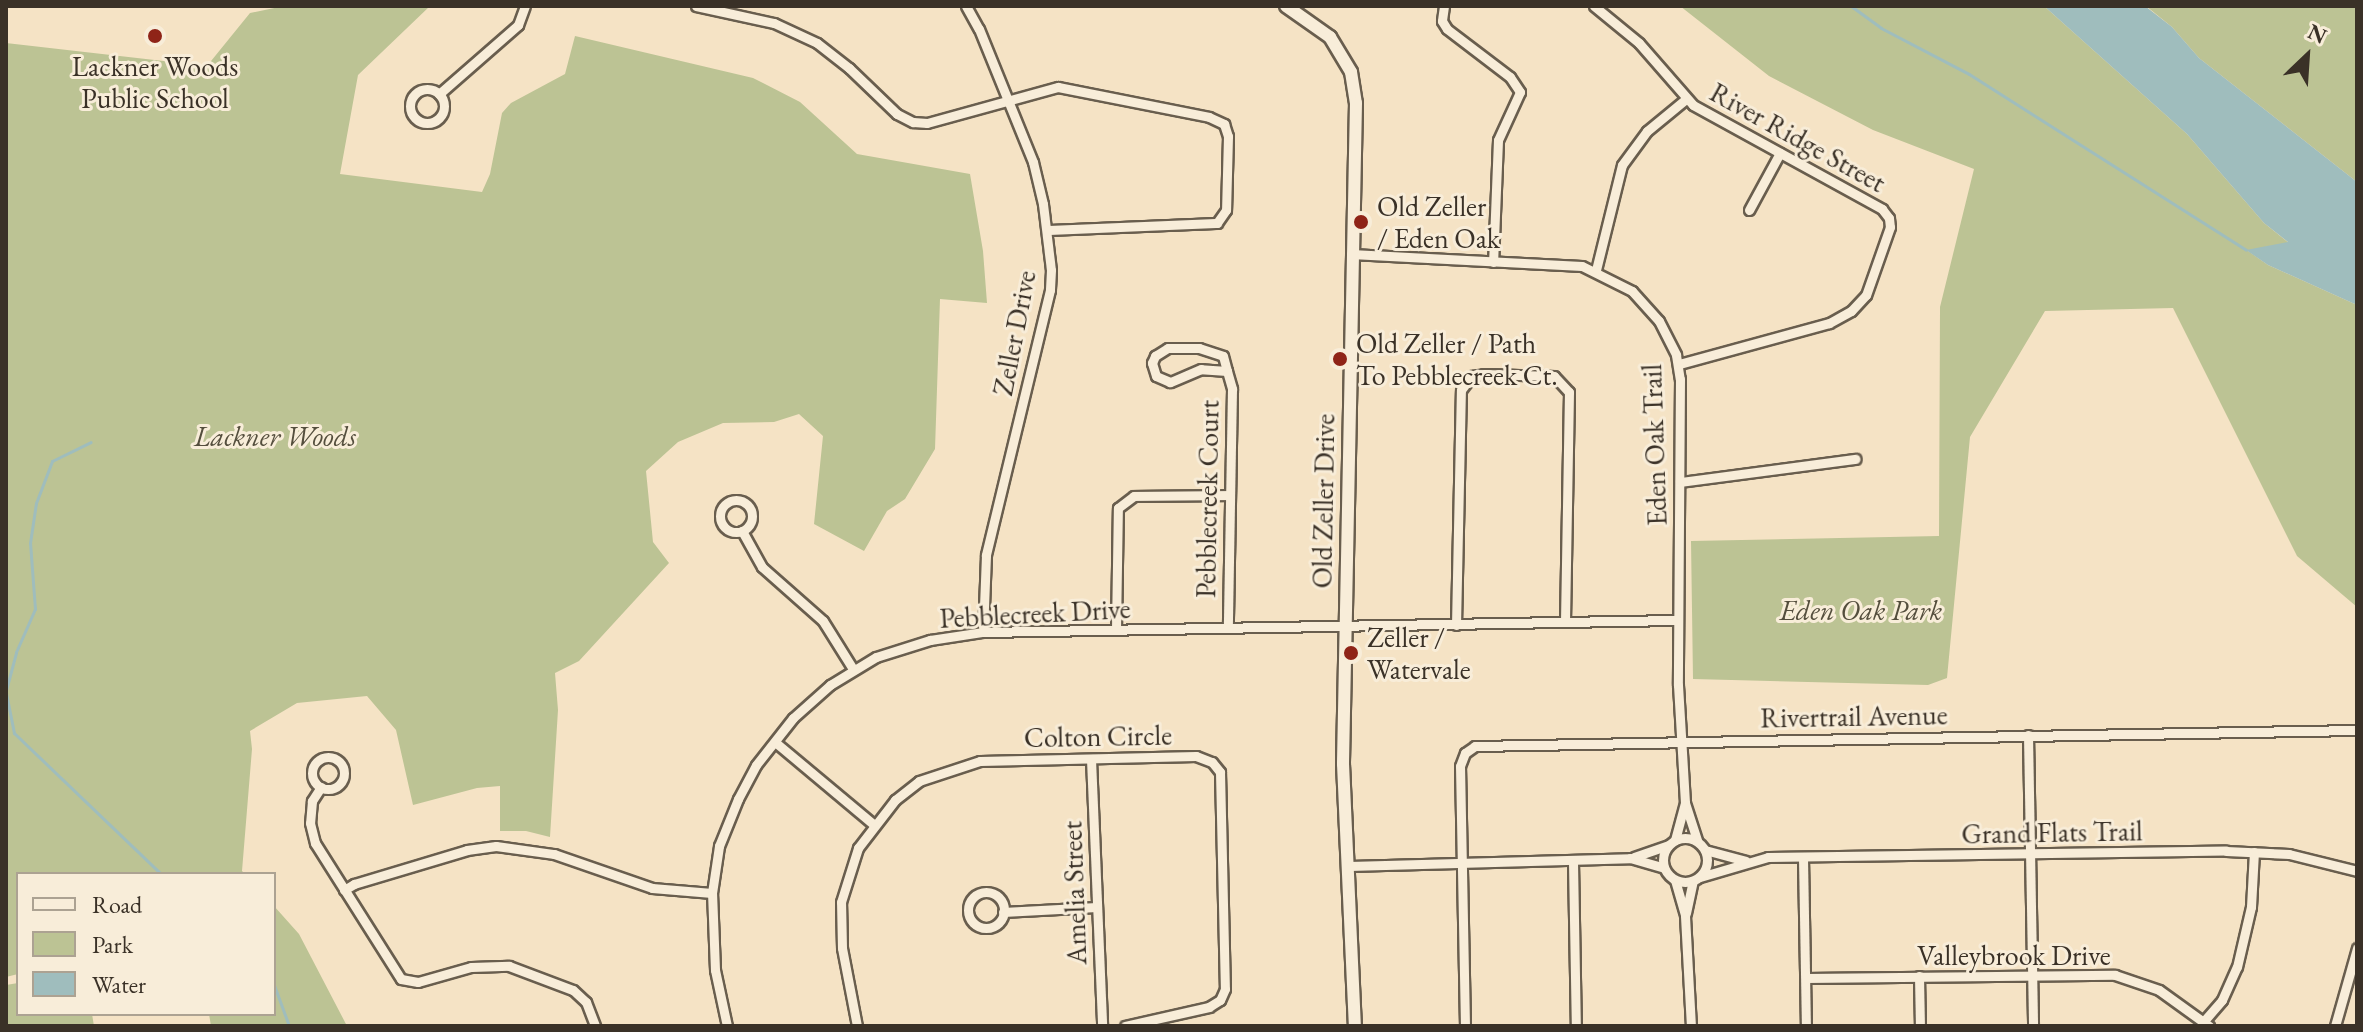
<!DOCTYPE html>
<style>
body{margin:0}
#map{position:relative;width:2363px;height:1032px;overflow:hidden;background:#f5e3c5;font-family:"EB Garamond",serif}
div>[style]{position:absolute}
[style*='--x']{left:calc(var(--x)*1px);top:calc(var(--y)*1px);width:calc(var(--w)*1px);rotate:calc(var(--a)*1deg)}
.green>*{inset:0;background:#bcc394}
.water>*{inset:0;background:#9fbdbd}
.stream>*{height:3px;margin:-1.5px;padding:0 1.5px;transform-origin:1.5px;border-radius:1.5px;background:#9fbdbd}
.roads{filter:drop-shadow(2px 0 #695e4e) drop-shadow(-2px 0 #695e4e) drop-shadow(0 2px #695e4e) drop-shadow(0 -2px #695e4e)}
.minor>*{height:9px;margin:-4.5px;padding:0 4.5px;transform-origin:4.5px;border-radius:4.5px;background:#f8edd9}
.minor>.ring{margin:-4.5px;padding:0;box-sizing:content-box;background:none;border:9px solid #f8edd9;border-radius:50%}
.tertiary>*{height:12px;margin:-6px;padding:0 6px;transform-origin:6px;border-radius:6px;background:#f8edd9}
.dots>*{width:22px;height:22px;translate:-50% -50%;box-sizing:border-box;border:4px solid #f8edd9;border-radius:50%}
span{translate:-50% -50%;white-space:nowrap;text-align:center;line-height:1.15;-webkit-text-stroke:6px #f8edd9;paint-order:stroke}
.poi-label{font-size:28px;color:#3a3127}
.left{translate:0 -50%;text-align:left}
.street-label{font-size:28px;color:#3a3127}
.park-label{font-size:28px;color:#544e3d;font-style:italic}
.frame{position:absolute;inset:0;border:8px solid #3a3127;pointer-events:none}
.legend{position:absolute;left:16px;top:872px;width:260px;height:144px;box-sizing:border-box;background:#f8edd9;border:2px solid #aca292;margin:0;padding:10px 14px;list-style:none;font-size:24px;color:#3a3127}
.legend li{display:flex;align-items:center;gap:16px;height:40px}
.legend b{width:40px;border:2px solid #aca292}
.north{position:absolute;left:2267px;top:16px;width:80px;height:80px;-webkit-text-stroke:6px #f8edd9;paint-order:stroke;rotate:25deg;font-size:22px;font-weight:700;line-height:32px;text-align:center;color:#3a3127}
.north::after{content:'';display:block;margin:auto;width:28px;height:36px;background:#3a3127;clip-path:polygon(50% 0,100% 100%,50% 72%,0 100%)}
</style>
<div id="map">
<div class="green">
<div style="clip-path:polygon(284px 6px,430px 6px,358px 75px,340px 174px,482px 192px,490px 174px,502px 113px,511px 103px,565px 74px,575px 36px,753px 78px,800px 102px,857px 154px,970px 174px,983px 251px,987px 303px,940px 299px,935px 449px,905px 499px,887px 511px,864px 551px,814px 524px,823px 436px,799px 414px,774px 422px,723px 423px,678px 442px,646px 471px,653px 542px,669px 563px,579px 661px,555px 673px,558px 710px,550px 837px,526px 831px,500px 831px,500px 786px,477px 788px,413px 805px,396px 730px,367px 696px,297px 703px,250px 731px,252px 749px,242px 871px,245px 874px,18px 874px,18px 974px,6px 977px,6px 43px,207px 66px,250px 13px)"></div>
<div style="clip-path:polygon(1680px 6px,2044px 6px,2187px 134px,2264px 223px,2289px 243px,2248px 251px,2268px 265px,2357px 305px,2357px 607px,2297px 556px,2173px 308px,2045px 311px,1970px 437px,1947px 678px,1928px 685px,1693px 679px,1691px 541px,1939px 536px,1940px 307px,1974px 169px,1873px 130px,1769px 76px)"></div>
<div style="clip-path:polygon(2146px 6px,2357px 6px,2357px 182px,2199px 58px,2172px 27px)"></div>
<div style="clip-path:polygon(274px 906px,299px 934px,347px 1026px,211px 1026px,209px 1014px,274px 1014px)"></div>
<div style="clip-path:polygon(18px 983px,18px 1014px,92px 1014px,94px 1026px,6px 1026px,6px 985px)"></div>
</div>
<div class="water">
<div style="clip-path:polygon(2044px 6px,2145px 6px,2172px 27px,2199px 58px,2357px 182px,2357px 305px,2268px 265px,2246px 250px,2288px 242px,2264px 223px,2187px 134px)"></div>
</div>
<div class="stream">
<div style="--x:1851;--y:6;--w:37;--a:36"></div>
<div style="--x:1881;--y:28;--w:99;--a:27.6"></div>
<div style="--x:1969;--y:74;--w:328;--a:32.4"></div>
<div style="--x:6;--y:690;--w:39;--a:-75"></div>
<div style="--x:16;--y:652;--w:47;--a:-66.2"></div>
<div style="--x:35;--y:609;--w:66;--a:-94.3"></div>
<div style="--x:30;--y:543;--w:40;--a:-81.5"></div>
<div style="--x:36;--y:503;--w:45;--a:-69.1"></div>
<div style="--x:52;--y:461;--w:43;--a:-26"></div>
<div style="--x:6;--y:693;--w:41;--a:78.7"></div>
<div style="--x:14;--y:733;--w:204;--a:43.8"></div>
<div style="--x:274;--y:985;--w:44;--a:69.9"></div>
</div>
<div class="roads">
<div class="minor">
<div style="--x:696;--y:6;--w:80;--a:12.3"></div>
<div style="--x:774;--y:23;--w:47;--a:24.9"></div>
<div style="--x:817;--y:43;--w:41;--a:38"></div>
<div style="--x:849;--y:68;--w:66;--a:43.8"></div>
<div style="--x:897;--y:114;--w:18;--a:27"></div>
<div style="--x:913;--y:122;--w:14;--a:4"></div>
<div style="--x:927;--y:123;--w:136;--a:-15.4"></div>
<div style="--x:1058;--y:87;--w:154;--a:11.2"></div>
<div style="--x:1209;--y:117;--w:17;--a:25"></div>
<div style="--x:1224;--y:124;--w:13;--a:72"></div>
<div style="--x:1228;--y:136;--w:74;--a:91.5"></div>
<div style="--x:1226;--y:210;--w:16;--a:125"></div>
<div style="--x:1217;--y:223;--w:170;--a:177.6"></div>
<div style="--x:966;--y:6;--w:26;--a:61"></div>
<div style="--x:979;--y:29;--w:144;--a:67.9"></div>
<div style="--x:1033;--y:162;--w:43;--a:76.6"></div>
<div style="--x:1043;--y:204;--w:66;--a:83.1"></div>
<div style="--x:1051;--y:270;--w:20;--a:93"></div>
<div style="--x:1050;--y:290;--w:273;--a:103.6"></div>
<div style="--x:986;--y:555;--w:77;--a:92.2"></div>
<div style="--x:1444;--y:6;--w:15;--a:98"></div>
<div style="--x:1442;--y:21;--w:9;--a:58"></div>
<div style="--x:1447;--y:29;--w:79;--a:37.3"></div>
<div style="--x:1510;--y:77;--w:18;--a:56"></div>
<div style="--x:1520;--y:92;--w:53;--a:114.6"></div>
<div style="--x:1498;--y:140;--w:122;--a:92.3"></div>
<div style="--x:1594;--y:6;--w:58;--a:39.4"></div>
<div style="--x:1639;--y:43;--w:82;--a:48.9"></div>
<div style="--x:1693;--y:105;--w:216;--a:28.8"></div>
<div style="--x:1882;--y:209;--w:11;--a:52"></div>
<div style="--x:1889;--y:218;--w:9;--a:84"></div>
<div style="--x:1890;--y:227;--w:72;--a:109.4"></div>
<div style="--x:1866;--y:295;--w:22;--a:133"></div>
<div style="--x:1851;--y:311;--w:25;--a:151"></div>
<div style="--x:1829;--y:323;--w:156;--a:164.7"></div>
<div class="ring" style="left:410px;top:89px;width:25px;height:25px"></div>
<div style="--x:439;--y:94;--w:105;--a:-41.1"></div>
<div style="--x:518;--y:25;--w:20;--a:-70"></div>
<div style="--x:1749;--y:210;--w:65;--a:-61.5"></div>
<div style="--x:1351;--y:254;--w:231;--a:3"></div>
<div style="--x:1582;--y:266;--w:56;--a:26.6"></div>
<div style="--x:1632;--y:291;--w:40;--a:48"></div>
<div style="--x:1659;--y:321;--w:38;--a:63"></div>
<div style="--x:1676;--y:355;--w:24;--a:81"></div>
<div style="--x:1680;--y:379;--w:306;--a:90.4"></div>
<div style="--x:1678;--y:685;--w:118;--a:86.6"></div>
<div style="--x:1685;--y:803;--w:40;--a:72"></div>
<div style="--x:1596;--y:270;--w:108;--a:-76.1"></div>
<div style="--x:1622;--y:165;--w:42;--a:-53.7"></div>
<div style="--x:1647;--y:131;--w:50;--a:-39.4"></div>
<div style="--x:1227;--y:371;--w:26;--a:-176"></div>
<div style="--x:1201;--y:369;--w:34;--a:157"></div>
<div style="--x:1170;--y:382;--w:15;--a:-157"></div>
<div style="--x:1156;--y:376;--w:14;--a:-107"></div>
<div style="--x:1152;--y:363;--w:8;--a:-67"></div>
<div style="--x:1155;--y:356;--w:15;--a:-32"></div>
<div style="--x:1168;--y:348;--w:31;--a:0"></div>
<div style="--x:1199;--y:348;--w:25;--a:18"></div>
<div style="--x:1223;--y:356;--w:16;--a:75"></div>
<div style="--x:1227;--y:371;--w:19;--a:74"></div>
<div style="--x:1232;--y:389;--w:239;--a:91"></div>
<div style="--x:1680;--y:482;--w:177;--a:-7.5"></div>
<div class="ring" style="left:720px;top:500px;width:23px;height:23px"></div>
<div style="--x:742;--y:531;--w:41;--a:60.9"></div>
<div style="--x:762;--y:567;--w:81;--a:41.5"></div>
<div style="--x:823;--y:621;--w:57;--a:58"></div>
<div style="--x:1456;--y:625;--w:235;--a:-88.8"></div>
<div style="--x:1461;--y:390;--w:18;--a:-52"></div>
<div style="--x:1472;--y:376;--w:12;--a:-9"></div>
<div style="--x:1484;--y:374;--w:70;--a:1.6"></div>
<div style="--x:1554;--y:376;--w:22;--a:47"></div>
<div style="--x:1569;--y:392;--w:230;--a:91"></div>
<div style="--x:1116;--y:629;--w:121;--a:-89.1"></div>
<div style="--x:1118;--y:508;--w:20;--a:-37"></div>
<div style="--x:1134;--y:496;--w:95;--a:-0.6"></div>
<div style="--x:2028;--y:735;--w:291;--a:89"></div>
<div style="--x:775;--y:742;--w:128;--a:39.9"></div>
<div class="ring" style="left:312px;top:757px;width:23px;height:23px"></div>
<div style="--x:1091;--y:759;--w:267;--a:87.6"></div>
<div style="--x:321;--y:787;--w:17;--a:123"></div>
<div style="--x:312;--y:801;--w:22;--a:95"></div>
<div style="--x:310;--y:823;--w:21;--a:76"></div>
<div style="--x:315;--y:843;--w:161;--a:57.7"></div>
<div style="--x:401;--y:979;--w:17;--a:10"></div>
<div style="--x:418;--y:982;--w:55;--a:-15.8"></div>
<div style="--x:471;--y:967;--w:38;--a:-2"></div>
<div style="--x:509;--y:966;--w:68;--a:20.6"></div>
<div style="--x:573;--y:990;--w:18;--a:43"></div>
<div style="--x:586;--y:1002;--w:26;--a:69"></div>
<div class="ring" style="left:1663px;top:838px;width:35px;height:35px"></div>
<div style="--x:1675;--y:840;--w:38;--a:-75"></div>
<div style="--x:1705;--y:850;--w:42;--a:15"></div>
<div style="--x:1634;--y:857;--w:36;--a:-19"></div>
<div style="--x:1803;--y:858;--w:168;--a:89"></div>
<div style="--x:1573;--y:862;--w:164;--a:89"></div>
<div style="--x:1349;--y:866;--w:281;--a:-1.6"></div>
<div style="--x:1630;--y:858;--w:35;--a:16"></div>
<div style="--x:1700;--y:877;--w:71;--a:-16.4"></div>
<div style="--x:1768;--y:857;--w:458;--a:-0.8"></div>
<div style="--x:2226;--y:851;--w:63;--a:2.7"></div>
<div style="--x:2289;--y:854;--w:70;--a:14"></div>
<div style="--x:1675;--y:880;--w:37;--a:74"></div>
<div style="--x:1685;--y:916;--w:110;--a:86.9"></div>
<div style="--x:344;--y:890;--w:12;--a:-31"></div>
<div style="--x:354;--y:884;--w:118;--a:-16.7"></div>
<div style="--x:467;--y:850;--w:29;--a:-8"></div>
<div style="--x:496;--y:846;--w:59;--a:7.9"></div>
<div style="--x:554;--y:854;--w:104;--a:19.1"></div>
<div style="--x:652;--y:888;--w:60;--a:4.8"></div>
<div class="ring" style="left:968px;top:892px;width:27px;height:27px"></div>
<div style="--x:1003;--y:912;--w:94;--a:-3"></div>
<div style="--x:1686;--y:913;--w:33;--a:-78"></div>
<div style="--x:1919;--y:976;--w:50;--a:88.9"></div>
<div style="--x:1806;--y:978;--w:309;--a:-0.6"></div>
<div style="--x:2115;--y:975;--w:46;--a:18.8"></div>
<div style="--x:2159;--y:990;--w:62;--a:35.8"></div>
<div style="--x:2203;--y:1022;--w:29;--a:-49"></div>
<div style="--x:2222;--y:1000;--w:36;--a:-66"></div>
<div style="--x:2237;--y:967;--w:62;--a:-76.9"></div>
<div style="--x:2251;--y:907;--w:55;--a:-86.9"></div>
<div style="--x:727;--y:1026;--w:57;--a:-102.1"></div>
<div style="--x:715;--y:970;--w:77;--a:-92.2"></div>
<div style="--x:712;--y:893;--w:48;--a:-81.5"></div>
<div style="--x:719;--y:846;--w:51;--a:-68"></div>
<div style="--x:738;--y:799;--w:38;--a:-62"></div>
<div style="--x:756;--y:765;--w:60;--a:-51.8"></div>
<div style="--x:793;--y:718;--w:50;--a:-41.7"></div>
<div style="--x:830;--y:685;--w:54;--a:-31.3"></div>
<div style="--x:876;--y:657;--w:57;--a:-17.5"></div>
<div style="--x:930;--y:640;--w:54;--a:-8.6"></div>
<div style="--x:983;--y:632;--w:693;--a:-0.99"></div>
<div style="--x:857;--y:1026;--w:79;--a:-100.9"></div>
<div style="--x:842;--y:948;--w:46;--a:-91.2"></div>
<div style="--x:841;--y:902;--w:57;--a:-72.5"></div>
<div style="--x:858;--y:848;--w:61;--a:-52.4"></div>
<div style="--x:895;--y:800;--w:31;--a:-38"></div>
<div style="--x:919;--y:781;--w:64;--a:-18.2"></div>
<div style="--x:980;--y:761;--w:216;--a:-1.3"></div>
<div style="--x:1196;--y:756;--w:17;--a:21"></div>
<div style="--x:1212;--y:762;--w:13;--a:51"></div>
<div style="--x:1220;--y:772;--w:217;--a:88.7"></div>
<div style="--x:1225;--y:989;--w:12;--a:114"></div>
<div style="--x:1220;--y:1000;--w:13;--a:148"></div>
<div style="--x:1209;--y:1007;--w:86;--a:167.3"></div>
<div style="--x:1465;--y:1026;--w:260;--a:-91.1"></div>
<div style="--x:1460;--y:766;--w:14;--a:-69"></div>
<div style="--x:1465;--y:753;--w:12;--a:-35"></div>
<div style="--x:1475;--y:746;--w:882;--a:-1.04"></div>
<div style="--x:2335;--y:1026;--w:81;--a:-74.2"></div>
</div>
<div class="tertiary">
<div style="--x:1286;--y:6;--w:54;--a:35.2"></div>
<div style="--x:1330;--y:37;--w:41;--a:59"></div>
<div style="--x:1351;--y:72;--w:31;--a:81"></div>
<div style="--x:1356;--y:103;--w:661;--a:91.13"></div>
<div style="--x:1343;--y:764;--w:262;--a:87.4"></div>
</div>
</div>
<div class="dots">
<div style="left:155px;top:36px;background:#8f2418"></div>
<div style="left:1361px;top:222px;background:#8f2418"></div>
<div style="left:1340px;top:359px;background:#8f2418"></div>
<div style="left:1351px;top:653px;background:#8f2418"></div>
</div>
<div class="poi-label">
<span style="left:155px;top:82px">Lackner Woods<br>Public School</span>
<span class="left" style="left:1377px;top:222px">Old Zeller<br>/ Eden Oak</span>
<span class="left" style="left:1356px;top:359px">Old Zeller / Path<br>To Pebblecreek Ct.</span>
<span class="left" style="left:1367px;top:653px">Zeller /<br>Watervale</span>
</div>
<div class="street-label">
<span style="left:1798px;top:137px;rotate:29deg">River Ridge Street</span>
<span style="left:1014px;top:333px;rotate:-79deg">Zeller Drive</span>
<span style="left:1654px;top:445px;rotate:-92deg">Eden Oak Trail</span>
<span style="left:1207px;top:499px;rotate:-89deg">Pebblecreek Court</span>
<span style="left:1323px;top:501px;rotate:-89deg">Old Zeller Drive</span>
<span style="left:1035px;top:613px;rotate:-3deg">Pebblecreek Drive</span>
<span style="left:1854px;top:716px;rotate:-1deg">Rivertrail Avenue</span>
<span style="left:1098px;top:736px;rotate:-1deg">Colton Circle</span>
<span style="left:2052px;top:832px;rotate:-1deg">Grand Flats Trail</span>
<span style="left:1074px;top:893px;rotate:-92deg">Amelia Street</span>
<span style="left:2014px;top:955px">Valleybrook Drive</span>
</div>
<div class="park-label">
<span style="left:275px;top:436px">Lackner Woods</span>
<span style="left:1861px;top:610px">Eden Oak Park</span>
</div>
<div class="frame"></div>
<ul class="legend">
<li><b style="height:10px;background:#f8edd9"></b>Road</li>
<li><b style="height:22px;background:#bcc394"></b>Park</li>
<li><b style="height:22px;background:#9fbdbd"></b>Water</li>
</ul>
<div class="north">N</div>
</div>
